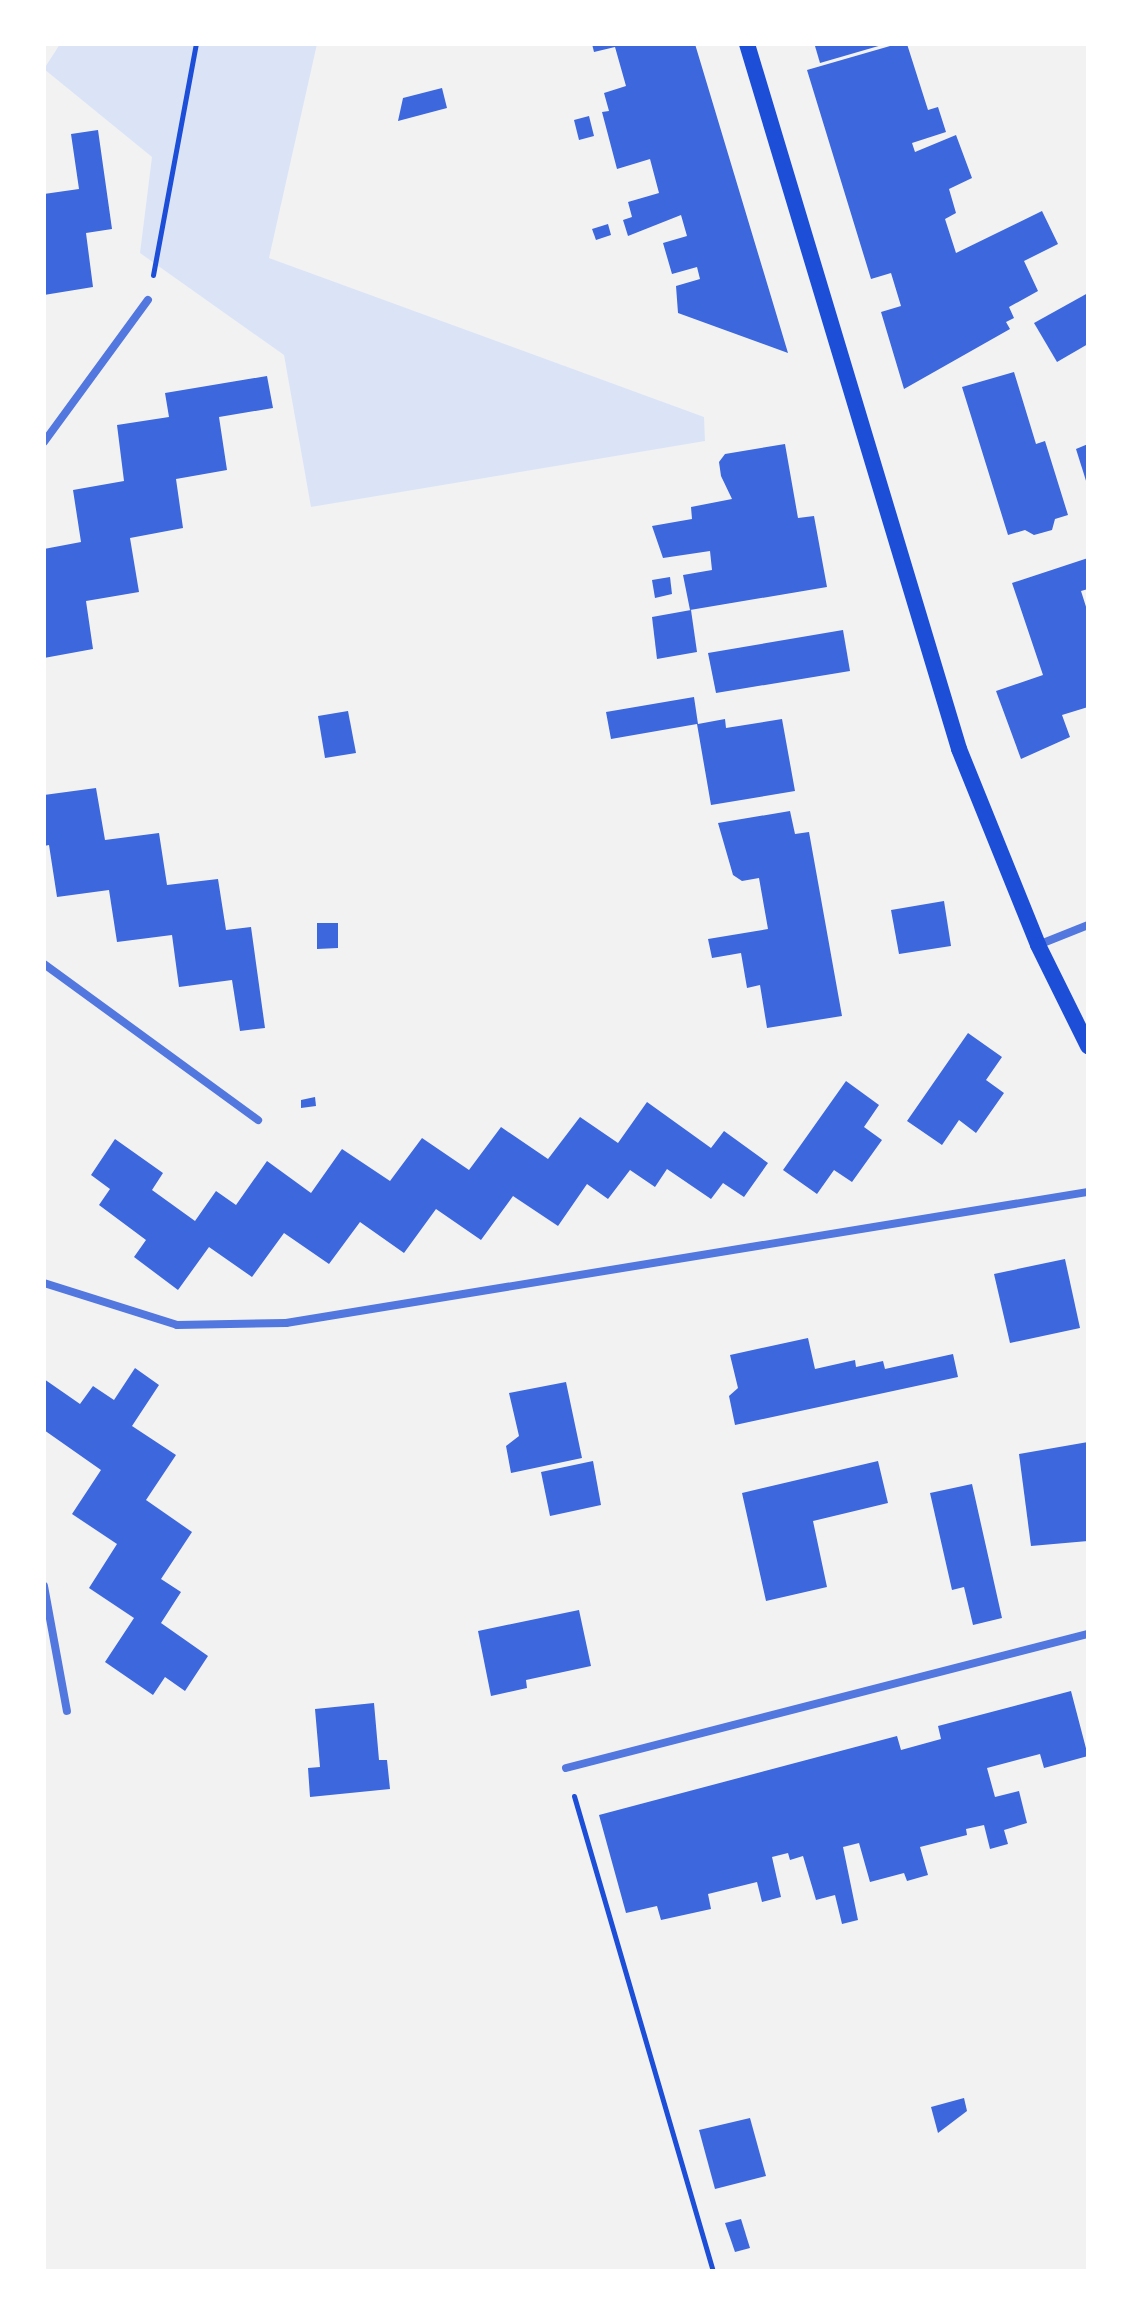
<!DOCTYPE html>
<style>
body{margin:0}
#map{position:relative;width:1132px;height:2315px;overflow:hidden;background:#f2f2f2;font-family:"Fira Sans",sans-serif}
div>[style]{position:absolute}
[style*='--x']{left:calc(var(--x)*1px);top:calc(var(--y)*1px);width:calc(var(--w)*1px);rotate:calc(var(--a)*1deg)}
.green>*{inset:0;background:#dbe4f7}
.building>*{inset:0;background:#3d67dc}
.path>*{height:5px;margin:-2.5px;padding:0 2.5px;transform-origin:2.5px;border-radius:2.5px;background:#1d4ed8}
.minor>*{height:8px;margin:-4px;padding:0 4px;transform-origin:4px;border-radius:4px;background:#5277de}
.secondary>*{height:16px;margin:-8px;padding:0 8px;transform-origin:8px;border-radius:8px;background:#1d4ed8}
span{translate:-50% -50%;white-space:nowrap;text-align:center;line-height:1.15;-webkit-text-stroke:6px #fff;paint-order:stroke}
.frame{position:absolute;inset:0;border:46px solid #fff;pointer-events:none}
</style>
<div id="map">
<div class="green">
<div style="clip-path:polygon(60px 44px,317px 44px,269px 258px,704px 417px,705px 441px,311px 507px,284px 355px,140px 253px,152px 157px,44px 69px)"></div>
</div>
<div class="building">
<div style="clip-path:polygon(592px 44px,695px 44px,788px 353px,678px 313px,676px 286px,700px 279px,697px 267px,672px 274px,663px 243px,687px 236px,681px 215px,628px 236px,623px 220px,632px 217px,628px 202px,659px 193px,650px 159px,617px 169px,602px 112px,609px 111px,604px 93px,626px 86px,615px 47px,594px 52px)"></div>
<div style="clip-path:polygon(822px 44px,882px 44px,882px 45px,820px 63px,815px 46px)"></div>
<div style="clip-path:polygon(897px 44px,907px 44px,928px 110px,938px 107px,946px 132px,912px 143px,915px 152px,956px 135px,972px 178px,949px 189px,956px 213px,945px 219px,956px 253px,1042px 211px,1058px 244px,1024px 261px,1038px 291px,1009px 307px,1014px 318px,1006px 322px,1010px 329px,904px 389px,881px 312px,901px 306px,891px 273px,871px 279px,807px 70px)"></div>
<div style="clip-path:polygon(442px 88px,447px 108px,398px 121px,403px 98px)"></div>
<div style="clip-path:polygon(589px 116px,594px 136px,579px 140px,574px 120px)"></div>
<div style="clip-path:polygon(98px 130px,112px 229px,86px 233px,93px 287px,44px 295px,44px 194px,79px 189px,71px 134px)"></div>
<div style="clip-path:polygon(608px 224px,611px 235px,596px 240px,592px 229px)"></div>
<div style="clip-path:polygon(1088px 293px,1088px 344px,1057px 362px,1034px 323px)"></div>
<div style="clip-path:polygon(1014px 372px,1036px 444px,1045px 441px,1068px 515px,1055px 519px,1052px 530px,1034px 535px,1025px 530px,1008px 535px,962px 387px)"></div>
<div style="clip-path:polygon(267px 376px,273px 408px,219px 417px,227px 470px,176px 479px,183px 528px,130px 538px,139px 592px,86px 601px,93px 649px,44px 658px,44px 549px,81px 542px,73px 490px,124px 481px,117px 425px,169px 417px,165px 393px)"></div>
<div style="clip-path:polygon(785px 444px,798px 518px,814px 516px,827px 587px,690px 610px,683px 575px,712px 570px,710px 551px,663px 558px,652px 526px,692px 519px,691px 507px,732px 499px,721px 476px,719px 462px,725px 454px)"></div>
<div style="clip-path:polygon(1088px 444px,1088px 484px,1087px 484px,1076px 449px)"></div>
<div style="clip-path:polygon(1088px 558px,1088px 589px,1081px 591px,1088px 613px,1088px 707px,1062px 715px,1070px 737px,1021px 759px,996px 691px,1043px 675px,1012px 583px)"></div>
<div style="clip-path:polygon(670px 577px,672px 594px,655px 598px,652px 580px)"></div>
<div style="clip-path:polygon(691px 610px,697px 652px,657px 659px,652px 617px)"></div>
<div style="clip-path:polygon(843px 630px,850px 671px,716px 693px,708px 653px)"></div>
<div style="clip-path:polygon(694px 697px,698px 724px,725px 719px,726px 728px,782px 719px,795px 791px,711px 805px,697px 724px,611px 739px,606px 712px)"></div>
<div style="clip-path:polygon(348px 711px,356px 753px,325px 758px,318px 716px)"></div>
<div style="clip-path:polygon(96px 788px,105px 840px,159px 833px,167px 885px,218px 879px,226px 930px,251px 927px,265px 1028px,240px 1031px,232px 980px,179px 987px,172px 935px,117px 942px,109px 890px,57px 897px,49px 845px,44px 846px,44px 795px)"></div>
<div style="clip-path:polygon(790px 811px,795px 834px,809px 832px,842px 1016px,767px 1028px,760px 985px,747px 988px,741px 953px,712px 958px,708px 939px,768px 929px,759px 878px,742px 881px,733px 875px,718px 823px)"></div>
<div style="clip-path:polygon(944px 901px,951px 946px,899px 954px,891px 910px)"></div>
<div style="clip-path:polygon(317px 923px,338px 923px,338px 948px,317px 949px)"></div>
<div style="clip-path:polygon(968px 1033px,1002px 1057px,986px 1080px,1004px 1093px,976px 1133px,959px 1120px,942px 1145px,907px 1121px)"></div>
<div style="clip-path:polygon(846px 1081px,879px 1105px,864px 1127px,882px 1140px,852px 1182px,834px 1170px,817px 1194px,783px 1170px)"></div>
<div style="clip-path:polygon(315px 1097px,316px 1106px,301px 1108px,301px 1100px)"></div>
<div style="clip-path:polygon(647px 1102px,711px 1148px,724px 1131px,768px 1163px,744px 1197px,723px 1183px,711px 1199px,667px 1169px,655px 1187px,630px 1170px,608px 1199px,587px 1184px,558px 1226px,513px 1196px,481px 1240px,436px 1209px,404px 1253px,360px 1222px,329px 1264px,284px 1233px,252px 1277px,209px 1247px,178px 1290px,134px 1257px,146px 1240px,99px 1205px,110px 1189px,91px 1175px,115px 1139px,163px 1173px,152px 1190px,195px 1221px,216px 1191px,236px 1205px,267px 1161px,311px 1193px,342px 1149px,390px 1181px,422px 1138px,469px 1170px,501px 1127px,548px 1159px,580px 1117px,618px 1143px)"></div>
<div style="clip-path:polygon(1065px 1259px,1080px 1328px,1010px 1343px,994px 1274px)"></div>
<div style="clip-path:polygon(808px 1338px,815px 1369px,855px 1360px,856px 1367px,883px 1361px,885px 1369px,953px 1354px,958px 1377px,735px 1425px,729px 1396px,738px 1388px,730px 1355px)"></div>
<div style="clip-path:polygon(135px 1368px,159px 1385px,132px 1426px,176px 1455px,146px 1500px,192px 1532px,161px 1579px,181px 1592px,161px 1623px,208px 1656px,185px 1691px,165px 1677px,153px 1695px,105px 1662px,134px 1618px,89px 1588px,117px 1544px,72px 1514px,101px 1470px,44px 1430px,44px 1379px,80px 1404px,93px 1386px,114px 1400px)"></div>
<div style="clip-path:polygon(566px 1382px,582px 1458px,511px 1473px,506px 1446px,519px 1436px,509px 1393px)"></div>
<div style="clip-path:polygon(1088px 1442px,1088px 1541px,1031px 1546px,1019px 1454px)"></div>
<div style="clip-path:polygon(593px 1461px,601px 1505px,550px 1516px,541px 1472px)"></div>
<div style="clip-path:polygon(878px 1461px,888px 1503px,813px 1521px,827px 1587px,766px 1601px,742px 1493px)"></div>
<div style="clip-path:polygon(972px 1484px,1002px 1618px,973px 1625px,964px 1587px,952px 1590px,930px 1493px)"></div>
<div style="clip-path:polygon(579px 1610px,591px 1666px,526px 1680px,527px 1688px,491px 1696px,478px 1631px)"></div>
<div style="clip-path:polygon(1071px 1691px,1088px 1756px,1044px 1768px,1040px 1754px,987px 1768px,995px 1797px,1019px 1791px,1027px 1823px,1004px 1830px,1008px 1844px,990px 1849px,984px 1825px,966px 1829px,967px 1835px,920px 1847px,928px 1875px,907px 1881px,904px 1873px,870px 1882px,859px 1843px,843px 1847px,858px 1920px,842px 1924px,835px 1895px,816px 1900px,803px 1856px,790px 1860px,788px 1853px,772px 1857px,781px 1897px,762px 1902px,757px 1882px,708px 1894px,711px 1909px,661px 1920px,657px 1906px,626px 1913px,599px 1815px,897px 1736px,901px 1750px,941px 1739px,938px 1726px)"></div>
<div style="clip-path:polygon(374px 1703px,379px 1760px,387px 1760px,390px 1789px,310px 1797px,308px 1768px,320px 1767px,315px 1709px)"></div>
<div style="clip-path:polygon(964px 2098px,967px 2111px,938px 2133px,931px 2107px)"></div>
<div style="clip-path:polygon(750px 2118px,766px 2176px,715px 2189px,699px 2130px)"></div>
<div style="clip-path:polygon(741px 2219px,750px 2248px,735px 2252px,725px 2223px)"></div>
</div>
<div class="path">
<div style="--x:153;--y:275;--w:235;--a:-79.5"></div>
<div style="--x:574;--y:1796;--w:495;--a:73.7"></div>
</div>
<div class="minor">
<div style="--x:44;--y:442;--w:176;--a:-53.8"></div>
<div style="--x:1038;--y:945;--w:54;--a:-21.8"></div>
<div style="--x:44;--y:964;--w:265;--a:36.1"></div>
<div style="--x:44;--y:1283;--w:139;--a:17.5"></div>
<div style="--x:177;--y:1325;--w:109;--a:-1.1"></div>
<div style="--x:286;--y:1323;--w:813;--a:-9.28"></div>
<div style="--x:44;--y:1586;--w:127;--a:79.6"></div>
<div style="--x:566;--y:1768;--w:539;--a:-14.4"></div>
</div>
<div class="secondary">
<div style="--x:747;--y:44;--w:736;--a:73.26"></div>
<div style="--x:959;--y:749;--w:211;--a:68"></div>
<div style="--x:1038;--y:945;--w:113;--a:63.7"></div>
</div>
<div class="frame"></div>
</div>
